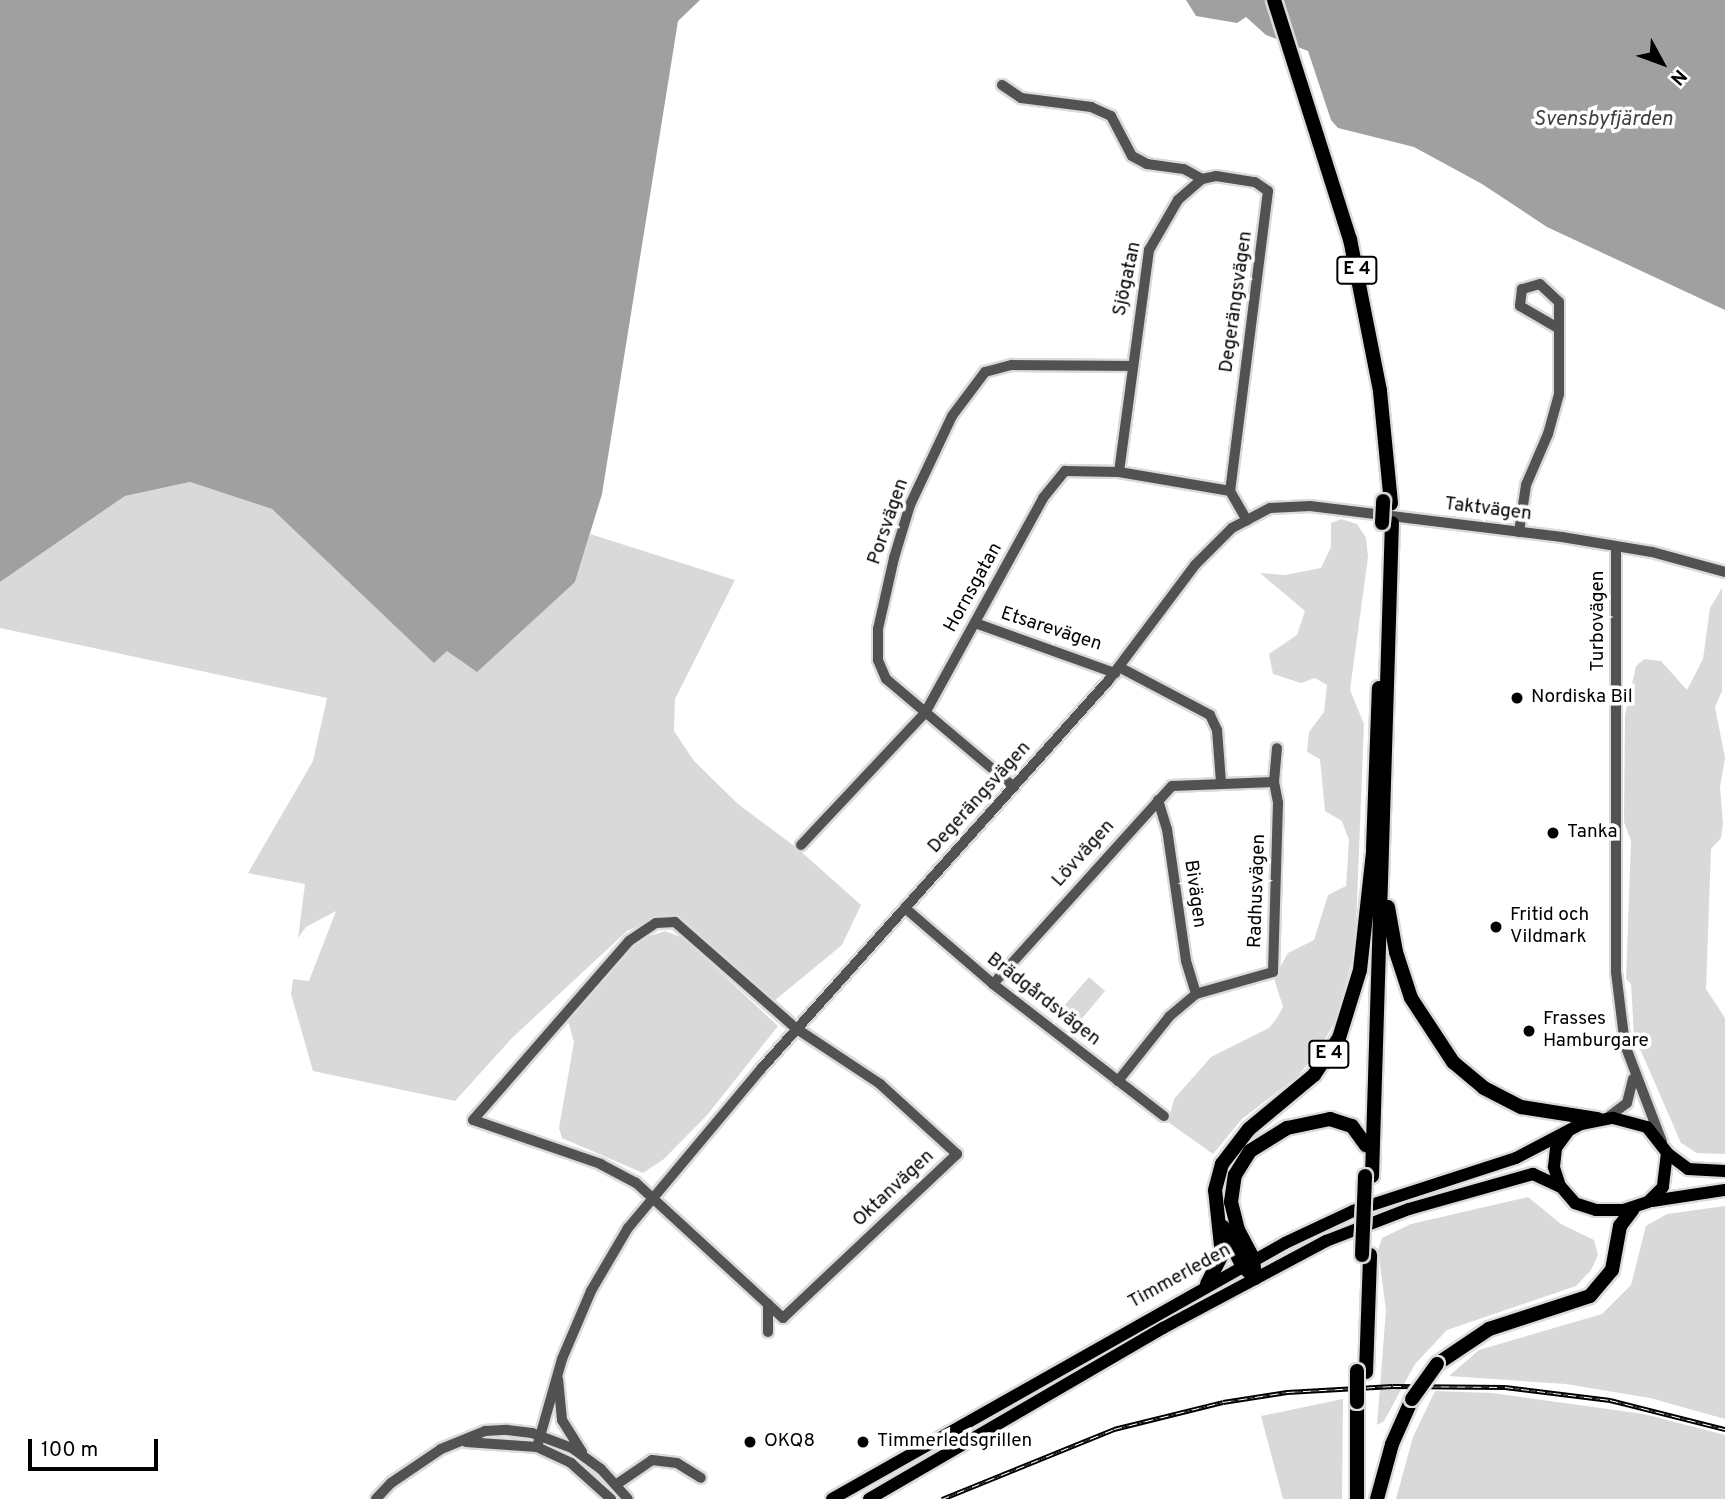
<!DOCTYPE html>
<meta charset="utf-8">
<style>
body{margin:0}
#map{position:relative;width:1725px;height:1499px;overflow:hidden;background:#fff;font-family:Overpass,sans-serif}
div>[style]{position:absolute}
[style*='--x']{left:calc(var(--x)*1px);top:calc(var(--y)*1px);width:calc(var(--w)*1px);rotate:calc(var(--a)*1deg)}
.green>*{inset:0;background:#d9d9d9}
.water>*{inset:0;background:#a0a0a0}
.roads{filter:drop-shadow(2px 0 #dbdbdb) drop-shadow(-2px 0 #dbdbdb) drop-shadow(0 2px #dbdbdb) drop-shadow(0 -2px #dbdbdb)}
.minor>*{height:10px;margin:-5px;padding:0 5px;transform-origin:5px;border-radius:5px;background:#525252}
.major>*{height:12px;margin:-6px;padding:0 6px;transform-origin:6px;border-radius:6px;background:#000}
.highway>*{height:14px;margin:-7px;padding:0 7px;transform-origin:7px;border-radius:7px;background:#000}
.rail>*{height:5px;margin-top:-2.5px;transform-origin:0;background:repeating-linear-gradient(90deg,#fff 0 8px,#000 0 16px);box-sizing:border-box;border-block:2px solid #000}
.bridges{filter:drop-shadow(2px 0 #dbdbdb) drop-shadow(-2px 0 #dbdbdb) drop-shadow(0 2px #dbdbdb) drop-shadow(0 -2px #dbdbdb)}
.highway-bridge>*{height:14px;margin:-7px;padding:0 7px;transform-origin:7px;border-radius:7px;background:#000}
.dots>*{width:19px;height:19px;translate:-50% -50%;box-sizing:border-box;border:4px solid #fff;border-radius:50%}
span{translate:-50% -50%;white-space:nowrap;text-align:center;line-height:1.15;-webkit-text-stroke:7px #fff;paint-order:stroke}
.shield-label span{padding:2px 5px;background:#fff;border:2px solid;border-radius:5px;-webkit-text-stroke-width:0}
.shield-label{font-size:18px;color:#000;font-weight:700}
.street-label{font-size:19px;color:#000}
.poi-label{font-size:19px;color:#000}
.left{translate:0 -50%;text-align:left}
.water-label{font-size:21px;color:#414141;font-style:italic}
.north{position:absolute;left:1627px;top:28px;width:70px;height:70px;-webkit-text-stroke:5px #fff;paint-order:stroke;rotate:131deg;font-size:19px;font-weight:700;line-height:28px;text-align:center;color:#000}
.north::after{content:'';display:block;margin:auto;width:24px;height:32px;background:#000;clip-path:polygon(50% 0,100% 100%,50% 72%,0 100%)}
.scale{position:absolute;left:28px;top:1439px;width:130px;height:32px;box-sizing:border-box;border:4px solid #000;border-top:0;padding-left:9px;font-size:21px;line-height:24px;white-space:nowrap;color:#000;-webkit-text-stroke:5px #fff;paint-order:stroke}
</style>
<div id="map">
<div class="green">
<div style="clip-path:polygon(190px 482px,272px 509px,434px 662px,447px 651px,575px 582px,590px 534px,735px 580px,675px 699px,674px 731px,694px 761px,738px 804px,797px 848px,861px 905px,842px 945px,774px 1001px,692px 927px,678px 918px,658px 917px,627px 931px,512px 1038px,455px 1101px,313px 1071px,291px 994px,293px 979px,309px 981px,336px 911px,306px 927px,298px 938px,305px 884px,248px 873px,313px 761px,327px 698px,0 628px,0 582px,125px 496px)"></div>
<div style="clip-path:polygon(1341px 519px,1357px 524px,1366px 538px,1368px 557px,1350px 690px,1364px 724px,1355px 951px,1335px 1021px,1321px 1047px,1297px 1077px,1242px 1119px,1213px 1154px,1168px 1122px,1174px 1099px,1211px 1057px,1269px 1028px,1277px 1018px,1283px 1007px,1274px 978px,1288px 953px,1314px 940px,1328px 895px,1346px 886px,1349px 840px,1342px 821px,1325px 811px,1320px 759px,1307px 752px,1309px 732px,1324px 712px,1327px 685px,1315px 678px,1301px 683px,1273px 674px,1269px 654px,1297px 635px,1305px 611px,1260px 573px,1285px 575px,1321px 568px,1331px 547px,1331px 523px)"></div>
<div style="clip-path:polygon(1722px 588px,1722px 691px,1715px 707px,1725px 758px,1720px 787px,1723px 823px,1721px 838px,1711px 849px,1706px 989px,1725px 1018px,1725px 1154px,1697px 1153px,1681px 1143px,1634px 1035px,1631px 984px,1626px 979px,1631px 841px,1624px 822px,1625px 715px,1636px 666px,1644px 659px,1661px 661px,1687px 690px,1703px 659px,1710px 608px)"></div>
<div style="clip-path:polygon(665px 931px,683px 938px,778px 1026px,708px 1114px,664px 1159px,643px 1173px,562px 1138px,559px 1128px,574px 1042px,568px 1021px,630px 949px,641px 939px)"></div>
<div style="clip-path:polygon(1089px 977px,1105px 991px,1074px 1028px,1057px 1014px)"></div>
<div style="clip-path:polygon(1528px 1197px,1561px 1224px,1594px 1240px,1598px 1255px,1591px 1270px,1576px 1286px,1447px 1330px,1415px 1364px,1384px 1421px,1377px 1425px,1386px 1310px,1378px 1250px,1382px 1238px,1411px 1224px)"></div>
<div style="clip-path:polygon(1725px 1206px,1725px 1419px,1650px 1398px,1566px 1384px,1449px 1376px,1479px 1350px,1602px 1314px,1631px 1285px,1646px 1226px,1667px 1214px)"></div>
<div style="clip-path:polygon(1435px 1391px,1492px 1393px,1644px 1414px,1725px 1435px,1725px 1499px,1396px 1499px,1413px 1437px)"></div>
<div style="clip-path:polygon(1343px 1399px,1342px 1499px,1283px 1499px,1261px 1416px)"></div>
</div>
<div class="water">
<div style="clip-path:polygon(0 0,700px 0,678px 21px,602px 494px,575px 582px,477px 672px,447px 651px,434px 663px,272px 509px,190px 482px,125px 496px,0 582px)"></div>
<div style="clip-path:polygon(1186px 0,1725px 0,1725px 310px,1547px 227px,1482px 184px,1414px 147px,1338px 128px,1331px 120px,1308px 51px,1266px 35px,1246px 17px,1237px 23px,1196px 16px)"></div>
</div>
<div class="roads">
<div class="minor">
<div style="--x:1002;--y:85;--w:23;--a:34"></div>
<div style="--x:1021;--y:98;--w:71;--a:7.3"></div>
<div style="--x:1091;--y:107;--w:22;--a:24"></div>
<div style="--x:1111;--y:116;--w:45;--a:62.3"></div>
<div style="--x:1132;--y:156;--w:17;--a:28"></div>
<div style="--x:1147;--y:164;--w:37;--a:8"></div>
<div style="--x:1184;--y:169;--w:21;--a:29"></div>
<div style="--x:1202;--y:179;--w:32;--a:139"></div>
<div style="--x:1178;--y:200;--w:58;--a:120.1"></div>
<div style="--x:1149;--y:250;--w:224;--a:97.7"></div>
<div style="--x:1202;--y:179;--w:14;--a:-12"></div>
<div style="--x:1216;--y:176;--w:39;--a:9"></div>
<div style="--x:1255;--y:182;--w:16;--a:35"></div>
<div style="--x:1268;--y:191;--w:302;--a:97.2"></div>
<div style="--x:1230;--y:491;--w:34;--a:60"></div>
<div style="--x:1519;--y:532;--w:48;--a:-81.5"></div>
<div style="--x:1526;--y:485;--w:56;--a:-66.7"></div>
<div style="--x:1548;--y:434;--w:41;--a:-74.6"></div>
<div style="--x:1559;--y:394;--w:92;--a:-90"></div>
<div style="--x:1559;--y:302;--w:26;--a:-137"></div>
<div style="--x:1540;--y:284;--w:19;--a:164"></div>
<div style="--x:1522;--y:289;--w:17;--a:97"></div>
<div style="--x:1520;--y:306;--w:44;--a:30.1"></div>
<div style="--x:1616;--y:547;--w:425;--a:90"></div>
<div style="--x:1616;--y:972;--w:74;--a:83"></div>
<div style="--x:1625;--y:1045;--w:104;--a:69.1"></div>
<div style="--x:975;--y:623;--w:149;--a:19.7"></div>
<div style="--x:1119;--y:667;--w:103;--a:27.8"></div>
<div style="--x:1210;--y:715;--w:17;--a:65"></div>
<div style="--x:1217;--y:730;--w:52;--a:85.6"></div>
<div style="--x:1274;--y:782;--w:34;--a:-85"></div>
<div style="--x:1014;--y:787;--w:167;--a:-139.8"></div>
<div style="--x:886;--y:679;--w:21;--a:-113"></div>
<div style="--x:878;--y:660;--w:31;--a:-90"></div>
<div style="--x:878;--y:629;--w:73;--a:-77.3"></div>
<div style="--x:894;--y:558;--w:55;--a:-73.2"></div>
<div style="--x:910;--y:505;--w:98;--a:-64.7"></div>
<div style="--x:952;--y:416;--w:55;--a:-53.1"></div>
<div style="--x:985;--y:372;--w:28;--a:-15"></div>
<div style="--x:1012;--y:365;--w:119;--a:0.5"></div>
<div style="--x:1158;--y:800;--w:30;--a:73"></div>
<div style="--x:1167;--y:829;--w:133;--a:81.8"></div>
<div style="--x:1186;--y:961;--w:34;--a:73"></div>
<div style="--x:801;--y:845;--w:181;--a:-46.8"></div>
<div style="--x:925;--y:713;--w:245;--a:-61.2"></div>
<div style="--x:1043;--y:498;--w:35;--a:-51"></div>
<div style="--x:1065;--y:471;--w:54;--a:1.1"></div>
<div style="--x:1119;--y:472;--w:113;--a:9.7"></div>
<div style="--x:905;--y:908;--w:116;--a:40.8"></div>
<div style="--x:993;--y:984;--w:216;--a:37.7"></div>
<div style="--x:675;--y:922;--w:162;--a:41.3"></div>
<div style="--x:797;--y:1029;--w:100;--a:33.5"></div>
<div style="--x:880;--y:1084;--w:104;--a:42.3"></div>
<div style="--x:957;--y:1154;--w:239;--a:136.7"></div>
<div style="--x:783;--y:1318;--w:200;--a:-137.4"></div>
<div style="--x:636;--y:1183;--w:40;--a:-152"></div>
<div style="--x:601;--y:1164;--w:135;--a:-161"></div>
<div style="--x:473;--y:1120;--w:237;--a:-48.9"></div>
<div style="--x:629;--y:941;--w:32;--a:-34"></div>
<div style="--x:656;--y:923;--w:19;--a:-3"></div>
<div style="--x:993;--y:984;--w:267;--a:-47.9"></div>
<div style="--x:1172;--y:786;--w:102;--a:-2.2"></div>
<div style="--x:1274;--y:782;--w:21;--a:79"></div>
<div style="--x:1278;--y:803;--w:169;--a:91.7"></div>
<div style="--x:1273;--y:972;--w:80;--a:164.1"></div>
<div style="--x:1196;--y:994;--w:35;--a:140"></div>
<div style="--x:1169;--y:1017;--w:82;--a:128.6"></div>
<div style="--x:1607;--y:1118;--w:25;--a:-37"></div>
<div style="--x:1627;--y:1103;--w:25;--a:-76"></div>
<div style="--x:768;--y:1332;--w:28;--a:-90"></div>
<div style="--x:558;--y:1379;--w:41;--a:84.4"></div>
<div style="--x:562;--y:1420;--w:38;--a:58"></div>
<div style="--x:466;--y:1442;--w:71;--a:4"></div>
<div style="--x:537;--y:1447;--w:38;--a:25"></div>
<div style="--x:571;--y:1463;--w:54;--a:42"></div>
<div style="--x:537;--y:1447;--w:91;--a:-74.1"></div>
<div style="--x:562;--y:1359;--w:74;--a:-66.9"></div>
<div style="--x:591;--y:1291;--w:73;--a:-59.6"></div>
<div style="--x:628;--y:1228;--w:207;--a:-50.1"></div>
<div style="--x:761;--y:1069;--w:521;--a:-48.19"></div>
<div style="--x:1108;--y:681;--w:145;--a:-53.1"></div>
<div style="--x:1195;--y:565;--w:52;--a:-45"></div>
<div style="--x:1232;--y:528;--w:43;--a:-27.8"></div>
<div style="--x:1270;--y:508;--w:40;--a:-2.9"></div>
<div style="--x:1310;--y:506;--w:254;--a:7"></div>
<div style="--x:1562;--y:537;--w:91;--a:9.5"></div>
<div style="--x:1652;--y:552;--w:76;--a:15.3"></div>
<div style="--x:617;--y:1484;--w:42;--a:-34.4"></div>
<div style="--x:652;--y:1460;--w:25;--a:7"></div>
<div style="--x:677;--y:1463;--w:28;--a:32"></div>
<div style="--x:376;--y:1499;--w:22;--a:-47"></div>
<div style="--x:391;--y:1483;--w:60;--a:-34.2"></div>
<div style="--x:441;--y:1449;--w:48;--a:-22.2"></div>
<div style="--x:485;--y:1431;--w:22;--a:-3"></div>
<div style="--x:507;--y:1430;--w:25;--a:7"></div>
<div style="--x:532;--y:1433;--w:43;--a:20.6"></div>
<div style="--x:572;--y:1448;--w:36;--a:36"></div>
<div style="--x:601;--y:1469;--w:40;--a:48"></div>
</div>
<div class="major">
<div style="--x:1667;--y:1153;--w:26;--a:37"></div>
<div style="--x:1688;--y:1169;--w:37;--a:3"></div>
<div style="--x:1652;--y:1201;--w:74;--a:-8.6"></div>
<div style="--x:832;--y:1499;--w:520;--a:-29.47"></div>
<div style="--x:1285;--y:1243;--w:75;--a:-25.2"></div>
<div style="--x:1353;--y:1211;--w:171;--a:-18"></div>
<div style="--x:1516;--y:1158;--w:73;--a:-27.6"></div>
<div style="--x:1581;--y:1124;--w:33;--a:-11"></div>
<div style="--x:1613;--y:1118;--w:35;--a:15"></div>
<div style="--x:1647;--y:1127;--w:33;--a:52"></div>
<div style="--x:1667;--y:1153;--w:34;--a:97"></div>
<div style="--x:1663;--y:1187;--w:21;--a:135"></div>
<div style="--x:1648;--y:1202;--w:25;--a:162"></div>
<div style="--x:1624;--y:1210;--w:28;--a:180"></div>
<div style="--x:1596;--y:1210;--w:22;--a:-162"></div>
<div style="--x:1575;--y:1203;--w:23;--a:-131"></div>
<div style="--x:1560;--y:1186;--w:20;--a:-108"></div>
<div style="--x:1554;--y:1167;--w:19;--a:-84"></div>
<div style="--x:1556;--y:1148;--w:19;--a:-54"></div>
<div style="--x:869;--y:1499;--w:340;--a:-30.2"></div>
<div style="--x:1163;--y:1328;--w:185;--a:-28.1"></div>
<div style="--x:1326;--y:1241;--w:89;--a:-21.1"></div>
<div style="--x:1409;--y:1209;--w:129;--a:-15.8"></div>
<div style="--x:1533;--y:1174;--w:29;--a:25"></div>
</div>
<div class="highway">
<div style="--x:1274;--y:0;--w:251;--a:72.4"></div>
<div style="--x:1350;--y:239;--w:155;--a:78.8"></div>
<div style="--x:1380;--y:391;--w:113;--a:84.4"></div>
<div style="--x:1373;--y:849;--w:161;--a:-87.9"></div>
<div style="--x:1388;--y:907;--w:46;--a:79.9"></div>
<div style="--x:1396;--y:952;--w:48;--a:71.9"></div>
<div style="--x:1411;--y:998;--w:77;--a:56.7"></div>
<div style="--x:1453;--y:1062;--w:40;--a:40"></div>
<div style="--x:1484;--y:1088;--w:42;--a:27.2"></div>
<div style="--x:1521;--y:1107;--w:78;--a:8.9"></div>
<div style="--x:1372;--y:1176;--w:653;--a:-88.25"></div>
<div style="--x:1223;--y:1227;--w:42;--a:63.4"></div>
<div style="--x:1242;--y:1265;--w:18;--a:45"></div>
<div style="--x:1255;--y:1278;--w:20;--a:-96"></div>
<div style="--x:1253;--y:1258;--w:32;--a:-118"></div>
<div style="--x:1238;--y:1230;--w:29;--a:-104"></div>
<div style="--x:1231;--y:1202;--w:27;--a:-82"></div>
<div style="--x:1235;--y:1175;--w:28;--a:-58"></div>
<div style="--x:1250;--y:1151;--w:44;--a:-31.9"></div>
<div style="--x:1287;--y:1128;--w:44;--a:-11.8"></div>
<div style="--x:1330;--y:1119;--w:23;--a:18"></div>
<div style="--x:1352;--y:1126;--w:24;--a:54"></div>
<div style="--x:1207;--y:1284;--w:33;--a:-63"></div>
<div style="--x:1222;--y:1255;--w:65;--a:-96.1"></div>
<div style="--x:1215;--y:1190;--w:27;--a:-75"></div>
<div style="--x:1222;--y:1164;--w:44;--a:-52.4"></div>
<div style="--x:1249;--y:1129;--w:85;--a:-39.7"></div>
<div style="--x:1314;--y:1075;--w:45;--a:-56"></div>
<div style="--x:1339;--y:1038;--w:71;--a:-72.8"></div>
<div style="--x:1360;--y:970;--w:118;--a:-83.7"></div>
<div style="--x:1437;--y:1364;--w:63;--a:-33.9"></div>
<div style="--x:1489;--y:1329;--w:106;--a:-18.1"></div>
<div style="--x:1590;--y:1296;--w:34;--a:-50"></div>
<div style="--x:1612;--y:1270;--w:45;--a:-79.7"></div>
<div style="--x:1620;--y:1226;--w:21;--a:-53"></div>
<div style="--x:1366;--y:1372;--w:117;--a:-88"></div>
<div style="--x:1357;--y:1499;--w:97;--a:-90"></div>
<div style="--x:1377;--y:1499;--w:57;--a:-74.7"></div>
<div style="--x:1392;--y:1444;--w:49;--a:-66"></div>
</div>
</div>
<div class="rail">
<div style="--x:942;--y:1499;--w:186;--a:-22.1"></div>
<div style="--x:1114;--y:1429;--w:112;--a:-13.9"></div>
<div style="--x:1223;--y:1402;--w:65;--a:-8.9"></div>
<div style="--x:1287;--y:1392;--w:106;--a:-3.2"></div>
<div style="--x:1393;--y:1386;--w:112;--a:0.5"></div>
<div style="--x:1505;--y:1387;--w:106;--a:7.1"></div>
<div style="--x:1610;--y:1400;--w:119;--a:14.2"></div>
</div>
<div class="bridges">
<div class="highway-bridge">
<div style="--x:1382;--y:523;--w:22;--a:-87"></div>
<div style="--x:1362;--y:1255;--w:79;--a:-87.8"></div>
<div style="--x:1412;--y:1399;--w:43;--a:-54.5"></div>
<div style="--x:1357;--y:1402;--w:31;--a:-90"></div>
</div>
</div>
<div class="dots">
<div style="left:1517px;top:698px;background:#000"></div>
<div style="left:1553px;top:833px;background:#000"></div>
<div style="left:1496px;top:927px;background:#000"></div>
<div style="left:1529px;top:1031px;background:#000"></div>
<div style="left:750px;top:1442px;background:#000"></div>
<div style="left:863px;top:1442px;background:#000"></div>
</div>
<div class="shield-label">
<span style="left:1357px;top:270px">E 4</span>
<span style="left:1329px;top:1054px">E 4</span>
</div>
<div class="street-label">
<span style="left:1128px;top:279px;rotate:-78deg">Sjögatan</span>
<span style="left:1237px;top:302px;rotate:-82deg">Degerängsvägen</span>
<span style="left:1488px;top:510px;rotate:7deg">Taktvägen</span>
<span style="left:889px;top:522px;rotate:-71deg">Porsvägen</span>
<span style="left:974px;top:588px;rotate:-61deg">Hornsgatan</span>
<span style="left:1599px;top:621px;rotate:-90deg">Turbovägen</span>
<span style="left:1051px;top:630px;rotate:18deg">Etsarevägen</span>
<span style="left:980px;top:798px;rotate:-48deg">Degerängsvägen</span>
<span style="left:1084px;top:854px;rotate:-48deg">Lövvägen</span>
<span style="left:1258px;top:891px;rotate:-88deg">Radhusvägen</span>
<span style="left:1194px;top:894px;rotate:82deg">Bivägen</span>
<span style="left:1043px;top:1000px;rotate:38deg">Brädgårdsvägen</span>
<span style="left:894px;top:1189px;rotate:-43deg">Oktanvägen</span>
<span style="left:1180px;top:1277px;rotate:-29deg">Timmerleden</span>
</div>
<div class="poi-label">
<span class="left" style="left:1531px;top:698px">Nordiska Bil</span>
<span class="left" style="left:1567px;top:833px">Tanka</span>
<span class="left" style="left:1510px;top:927px">Fritid och<br>Vildmark</span>
<span class="left" style="left:1543px;top:1031px">Frasses<br>Hamburgare</span>
<span class="left" style="left:764px;top:1442px">OKQ8</span>
<span class="left" style="left:877px;top:1442px">Timmerledsgrillen</span>
</div>
<div class="water-label">
<span style="left:1603px;top:120px">Svensbyfjärden</span>
</div>
<div class="north">N</div>
<div class="scale">100 m</div>
</div>
